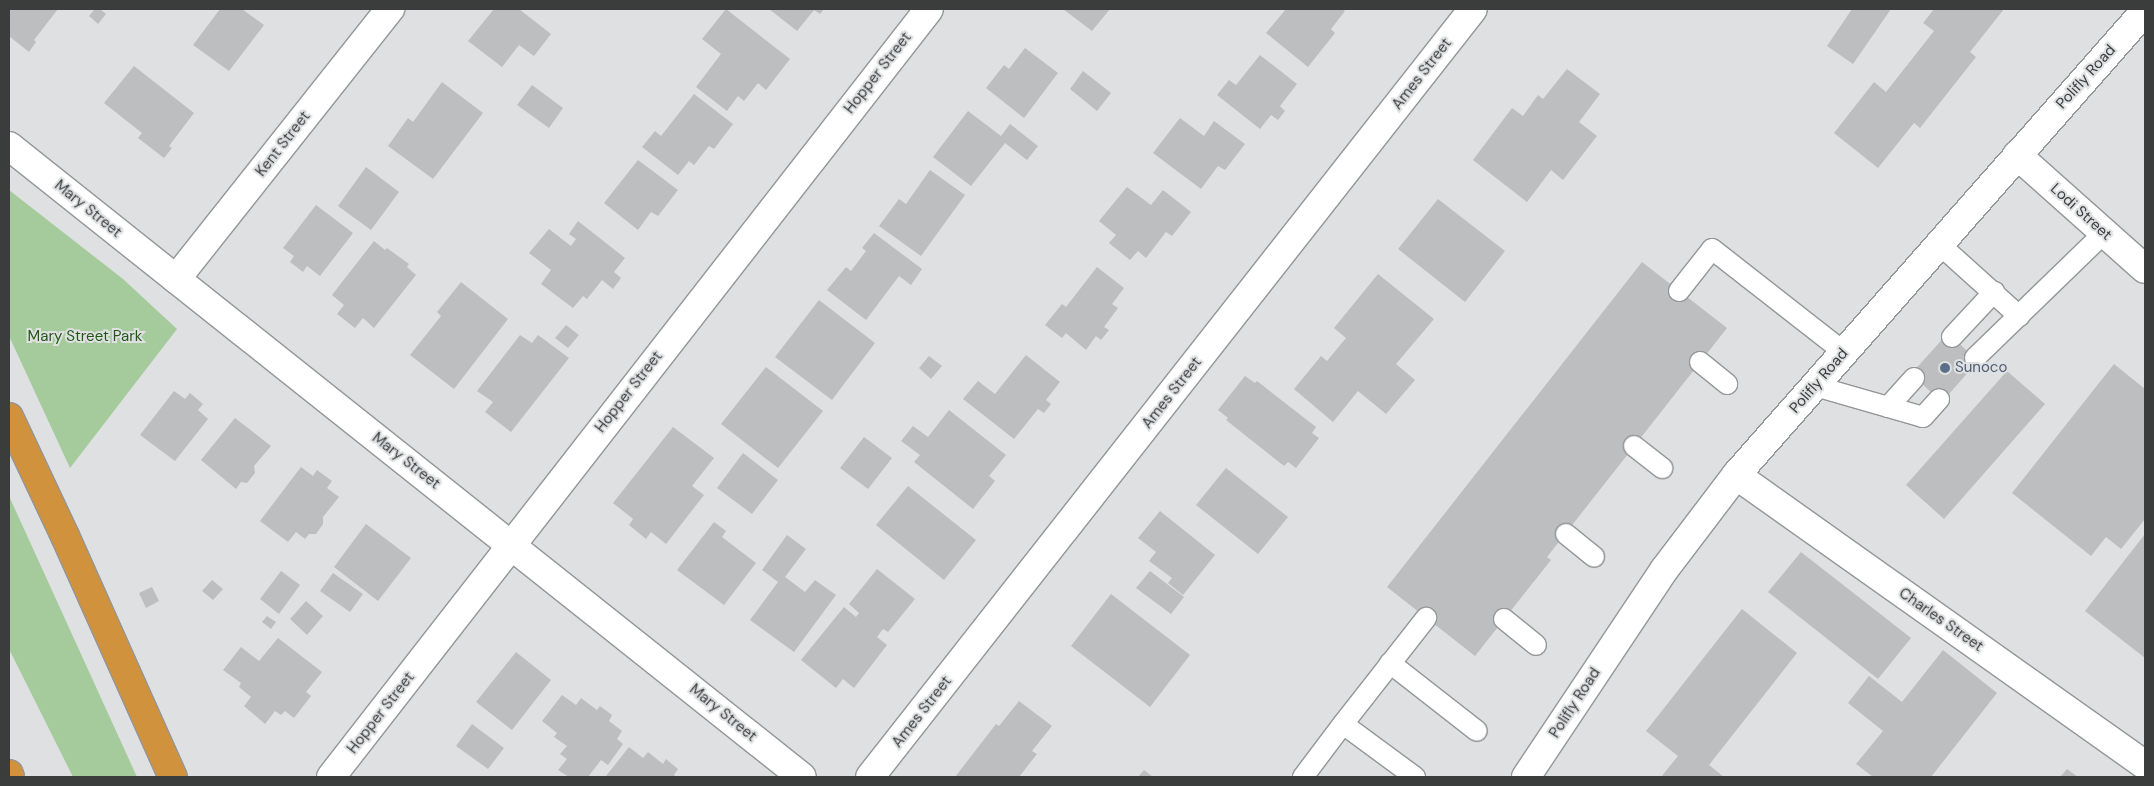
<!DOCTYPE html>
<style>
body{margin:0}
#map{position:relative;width:2154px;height:786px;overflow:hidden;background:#dfe0e1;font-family:"DM Sans",sans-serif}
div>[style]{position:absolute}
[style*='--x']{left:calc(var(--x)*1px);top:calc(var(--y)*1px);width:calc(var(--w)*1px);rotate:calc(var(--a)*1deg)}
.green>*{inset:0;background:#a5cb9d}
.building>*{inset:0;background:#bdbebf}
.roads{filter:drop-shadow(1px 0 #959697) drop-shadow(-1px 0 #959697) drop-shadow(0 1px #959697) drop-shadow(0 -1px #959697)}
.lane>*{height:20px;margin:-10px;padding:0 10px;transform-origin:10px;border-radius:10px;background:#fff}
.street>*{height:28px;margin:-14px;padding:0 14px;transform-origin:14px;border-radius:14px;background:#fff}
.secondary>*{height:28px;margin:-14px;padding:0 14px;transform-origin:14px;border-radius:14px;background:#fff}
.highway>*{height:28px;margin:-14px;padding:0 14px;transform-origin:14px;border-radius:14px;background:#d0923d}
.dots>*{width:14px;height:14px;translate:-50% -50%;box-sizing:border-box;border:2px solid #dfe0e1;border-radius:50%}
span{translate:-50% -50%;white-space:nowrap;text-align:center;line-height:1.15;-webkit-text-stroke:4px #dfe0e1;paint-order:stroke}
.street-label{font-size:15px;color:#3b3c3c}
.park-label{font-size:15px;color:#225617}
.service-label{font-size:15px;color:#4e5e75}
.left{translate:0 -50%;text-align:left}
.frame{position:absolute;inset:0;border:10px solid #3b3c3c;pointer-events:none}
</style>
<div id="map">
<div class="green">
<div style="clip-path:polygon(9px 190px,123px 279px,177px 329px,70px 468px,9px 336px)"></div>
<div style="clip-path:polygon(9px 496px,137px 777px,73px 777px,9px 649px)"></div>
</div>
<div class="building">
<div style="clip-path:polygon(9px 9px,58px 9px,34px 40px,36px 42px,29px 52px,9px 36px)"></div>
<div style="clip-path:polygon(95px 9px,100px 9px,106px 14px,98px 24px,89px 16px)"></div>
<div style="clip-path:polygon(220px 9px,242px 9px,264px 25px,229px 71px,193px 45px)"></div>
<div style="clip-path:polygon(494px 9px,519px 9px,551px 34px,534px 56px,519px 45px,502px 67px,468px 41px)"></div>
<div style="clip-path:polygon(726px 9px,790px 59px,766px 90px,758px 83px,744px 101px,738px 96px,727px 111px,696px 87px,721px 54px,702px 39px)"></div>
<div style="clip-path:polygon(769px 9px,824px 9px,820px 14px,814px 10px,797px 31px)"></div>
<div style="clip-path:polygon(1063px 9px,1110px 9px,1092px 31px)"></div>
<div style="clip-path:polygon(1286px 9px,1342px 9px,1345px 11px,1331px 29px,1335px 33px,1308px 67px,1266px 33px)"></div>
<div style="clip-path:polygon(1852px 9px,1891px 9px,1853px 64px,1827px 46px)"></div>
<div style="clip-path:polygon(1934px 9px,2004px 9px,1970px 52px,1976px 57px,1920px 128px,1914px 123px,1878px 168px,1834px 133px,1874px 82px,1886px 92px,1934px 31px,1923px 23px)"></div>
<div style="clip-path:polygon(1025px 48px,1058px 73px,1024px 118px,986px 88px,1004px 65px,1009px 69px)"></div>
<div style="clip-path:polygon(1260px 55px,1297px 84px,1280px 106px,1285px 111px,1278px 120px,1271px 115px,1260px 129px,1217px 95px,1229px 80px,1236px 85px)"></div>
<div style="clip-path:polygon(134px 66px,194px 113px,169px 146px,172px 148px,164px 158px,138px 138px,142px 133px,104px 103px)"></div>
<div style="clip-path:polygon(1567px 69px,1600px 94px,1579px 122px,1597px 136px,1563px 180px,1551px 170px,1527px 202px,1473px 160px,1512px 108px,1523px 116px,1538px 95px,1543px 99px)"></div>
<div style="clip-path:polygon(1083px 71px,1111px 93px,1097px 111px,1070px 89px)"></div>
<div style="clip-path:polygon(442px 82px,483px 113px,433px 179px,388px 146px,408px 118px,413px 122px)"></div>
<div style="clip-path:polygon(532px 85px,563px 108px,549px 128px,517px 105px)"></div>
<div style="clip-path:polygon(694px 94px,733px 124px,714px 149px,709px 146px,694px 165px,689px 161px,678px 175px,642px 147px,655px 131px,661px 136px)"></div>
<div style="clip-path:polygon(968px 111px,1001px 136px,1010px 124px,1038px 146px,1027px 160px,1005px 143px,971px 186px,933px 157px)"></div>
<div style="clip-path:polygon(1180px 118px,1204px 136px,1214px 121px,1245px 144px,1225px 170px,1218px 166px,1201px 189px,1153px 153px)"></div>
<div style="clip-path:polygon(638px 160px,678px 190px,658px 216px,651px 212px,638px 230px,604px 203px)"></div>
<div style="clip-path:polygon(366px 167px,399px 192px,371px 230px,338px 206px)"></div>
<div style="clip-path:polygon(930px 170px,965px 195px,921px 256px,879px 226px,899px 199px,906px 204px)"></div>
<div style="clip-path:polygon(1127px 187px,1151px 205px,1163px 190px,1191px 212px,1172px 236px,1166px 232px,1146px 258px,1138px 251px,1130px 260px,1109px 243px,1116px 235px,1099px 221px)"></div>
<div style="clip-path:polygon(1438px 199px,1505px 251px,1465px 302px,1398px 249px)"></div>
<div style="clip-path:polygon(316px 205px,353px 233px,320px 276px,307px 266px,303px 272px,290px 262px,294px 256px,283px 248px)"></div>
<div style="clip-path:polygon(578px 221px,625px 258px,614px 272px,621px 278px,613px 289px,602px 280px,587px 299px,583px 296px,573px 308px,541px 284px,551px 270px,529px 253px,549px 229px,571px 246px,576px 239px,569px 234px)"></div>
<div style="clip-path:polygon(874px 233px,922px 269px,911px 285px,899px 276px,866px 320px,827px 290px,846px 267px,851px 271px,866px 251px,862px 248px)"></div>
<div style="clip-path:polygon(374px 241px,385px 250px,387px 248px,409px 264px,407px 267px,416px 275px,374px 328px,363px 318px,355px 328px,337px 314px,344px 305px,332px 295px)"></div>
<div style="clip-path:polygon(1642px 262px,1727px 328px,1547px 557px,1551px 560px,1475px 656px,1387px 587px)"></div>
<div style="clip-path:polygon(1097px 267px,1124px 288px,1112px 304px,1118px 308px,1104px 327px,1109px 330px,1101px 340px,1096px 336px,1086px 350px,1066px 333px,1062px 338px,1045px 325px,1062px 304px,1066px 307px)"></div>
<div style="clip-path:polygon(1378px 274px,1434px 319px,1396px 364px,1415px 380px,1386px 414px,1358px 391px,1333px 422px,1294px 389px,1321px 356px,1327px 361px,1346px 338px,1334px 328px)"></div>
<div style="clip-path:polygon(461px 282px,508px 319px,454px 389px,410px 355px,441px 316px,437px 312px)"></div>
<div style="clip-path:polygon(819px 300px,875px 343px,832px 400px,775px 357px)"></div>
<div style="clip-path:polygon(566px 325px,579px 335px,568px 348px,555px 338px)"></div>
<div style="clip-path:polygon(1948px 333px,1978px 361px,1942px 402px,1911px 374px)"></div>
<div style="clip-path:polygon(520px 335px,532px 343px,538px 335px,569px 358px,511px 432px,485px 412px,493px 402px,477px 391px)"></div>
<div style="clip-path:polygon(1026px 355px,1060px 382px,1046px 400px,1051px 404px,1044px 413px,1038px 409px,1014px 439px,963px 399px,978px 381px,995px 394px)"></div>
<div style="clip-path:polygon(929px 356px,942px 366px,931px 379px,919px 368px)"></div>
<div style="clip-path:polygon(2114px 364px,2145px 389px,2145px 519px,2121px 549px,2106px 537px,2091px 556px,2012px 493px)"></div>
<div style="clip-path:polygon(766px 367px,823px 411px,778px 468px,721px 424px)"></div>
<div style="clip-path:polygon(2007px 371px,2045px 404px,1944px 519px,1906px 485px)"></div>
<div style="clip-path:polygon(1245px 376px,1255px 383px,1257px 381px,1316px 427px,1312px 433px,1319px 438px,1296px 468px,1288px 462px,1284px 466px,1226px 420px,1228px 418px,1218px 410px)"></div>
<div style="clip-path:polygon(174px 391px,185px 399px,190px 393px,203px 404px,198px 410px,208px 419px,175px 461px,140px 435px)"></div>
<div style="clip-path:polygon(949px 410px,1006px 455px,989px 476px,995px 481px,973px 509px,914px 462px,920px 455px,901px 441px,913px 426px,928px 437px)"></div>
<div style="clip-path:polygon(235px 418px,271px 446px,254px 466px,255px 473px,247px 483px,241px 482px,236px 489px,201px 460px)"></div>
<div style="clip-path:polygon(673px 427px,714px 458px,692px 486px,704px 495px,666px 544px,651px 532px,646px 539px,629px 525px,633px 519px,613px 503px)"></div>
<div style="clip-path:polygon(864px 437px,892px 458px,868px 489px,840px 468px)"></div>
<div style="clip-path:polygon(743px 453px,778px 480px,752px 514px,717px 488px)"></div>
<div style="clip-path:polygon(301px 467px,313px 476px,317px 470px,332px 481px,327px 488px,339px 497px,323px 517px,323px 524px,316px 534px,309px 534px,305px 539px,296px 532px,288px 542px,260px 521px)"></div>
<div style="clip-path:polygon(1226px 468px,1288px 517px,1258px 554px,1196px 505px)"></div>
<div style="clip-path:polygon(908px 486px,976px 540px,944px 580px,876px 525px)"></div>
<div style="clip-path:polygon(1160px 511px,1215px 555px,1183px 595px,1168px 583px,1172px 578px,1149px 561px,1156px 552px,1138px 538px)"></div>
<div style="clip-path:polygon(714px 522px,726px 531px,722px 537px,756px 563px,724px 605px,677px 570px)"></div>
<div style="clip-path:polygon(366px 524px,411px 558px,378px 601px,334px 567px)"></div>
<div style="clip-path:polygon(2145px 534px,2145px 658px,2085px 611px)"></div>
<div style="clip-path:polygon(787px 535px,806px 549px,785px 577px,805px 592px,815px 580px,836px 595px,794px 652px,750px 620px,778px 582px,762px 570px)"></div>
<div style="clip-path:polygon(1801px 552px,1911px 638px,1878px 679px,1768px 592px)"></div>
<div style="clip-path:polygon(877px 569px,915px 599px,888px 632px,883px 629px,877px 637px,887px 645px,854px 688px,843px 679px,836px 688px,801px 660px,844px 607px,856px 617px,859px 613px,849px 604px)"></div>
<div style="clip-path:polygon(281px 571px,300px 585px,279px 614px,260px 599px)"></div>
<div style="clip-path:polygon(1150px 571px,1184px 597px,1171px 614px,1136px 588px)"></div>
<div style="clip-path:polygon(333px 573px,363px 594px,350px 612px,320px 591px)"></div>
<div style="clip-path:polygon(212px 580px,223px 589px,213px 600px,202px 591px)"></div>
<div style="clip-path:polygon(152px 587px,159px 601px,146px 608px,139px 593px)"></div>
<div style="clip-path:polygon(1111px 594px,1190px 655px,1150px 707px,1071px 646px)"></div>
<div style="clip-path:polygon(306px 601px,323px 616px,307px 635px,290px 619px)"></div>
<div style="clip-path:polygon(1742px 609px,1797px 653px,1709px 765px,1724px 777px,1661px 777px,1678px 756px,1646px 731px)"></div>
<div style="clip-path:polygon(267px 616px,276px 622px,271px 629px,262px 622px)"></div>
<div style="clip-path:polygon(278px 638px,322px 672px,306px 692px,311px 696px,294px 718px,285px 711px,281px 715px,275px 711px,265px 724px,244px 706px,251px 697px,239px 687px,241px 683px,223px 670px,241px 647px,259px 661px)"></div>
<div style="clip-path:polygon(1943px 650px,1997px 693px,1931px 777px,1873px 777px,1856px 764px,1883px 731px,1848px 703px,1869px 676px,1902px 702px)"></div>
<div style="clip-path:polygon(516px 652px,551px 680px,512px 730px,476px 702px)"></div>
<div style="clip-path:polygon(562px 695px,576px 705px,581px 698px,597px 710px,600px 706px,612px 715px,609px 721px,622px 731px,617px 739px,623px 744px,608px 765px,601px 760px,588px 777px,569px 777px,558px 770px,567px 759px,560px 754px,567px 746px,554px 737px,557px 733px,542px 721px)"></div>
<div style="clip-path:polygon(1019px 701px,1052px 726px,1032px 751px,1037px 754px,1019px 777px,955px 777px,996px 724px,999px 726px)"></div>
<div style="clip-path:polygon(472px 724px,504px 748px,488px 769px,456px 746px)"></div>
<div style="clip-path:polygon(629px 747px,643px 758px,648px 752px,663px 764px,666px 759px,678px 769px,674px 775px,677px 777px,608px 777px,606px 776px)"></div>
<div style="clip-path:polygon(2067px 769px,2078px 777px,2060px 777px)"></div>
<div style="clip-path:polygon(1144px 770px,1153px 777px,1138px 777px)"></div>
</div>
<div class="roads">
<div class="lane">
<div style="--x:1939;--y:244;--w:108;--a:42"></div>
<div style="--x:1679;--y:291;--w:53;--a:-51.8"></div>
<div style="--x:1712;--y:249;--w:167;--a:38"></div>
<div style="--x:1952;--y:337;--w:62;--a:-47"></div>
<div style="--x:1975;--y:358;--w:180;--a:-44.1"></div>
<div style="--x:1700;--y:362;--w:35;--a:39"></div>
<div style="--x:1815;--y:386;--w:112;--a:16"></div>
<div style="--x:1923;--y:417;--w:24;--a:-48"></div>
<div style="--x:1888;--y:407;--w:39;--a:-48"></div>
<div style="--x:1634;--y:446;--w:36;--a:38"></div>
<div style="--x:1566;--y:534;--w:36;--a:39"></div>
<div style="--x:1504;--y:619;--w:41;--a:39.1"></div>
<div style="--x:1390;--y:663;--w:110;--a:38"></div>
<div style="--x:1303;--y:777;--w:66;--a:-53"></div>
<div style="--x:1415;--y:777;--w:89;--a:-143.6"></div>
<div style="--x:1343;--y:724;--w:135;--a:-51.9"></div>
</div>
<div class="street">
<div style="--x:9;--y:146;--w:1013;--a:38.51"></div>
<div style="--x:2017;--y:155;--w:171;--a:41.7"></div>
<div style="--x:176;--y:279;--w:345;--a:-51.6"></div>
<div style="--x:1736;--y:475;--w:501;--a:35.34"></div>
<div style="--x:331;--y:777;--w:973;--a:-52.09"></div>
<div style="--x:870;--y:777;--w:976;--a:-51.86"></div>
</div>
<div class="secondary">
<div style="--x:1526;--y:777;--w:249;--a:-56.3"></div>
<div style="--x:1664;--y:570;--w:119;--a:-52.8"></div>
<div style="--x:1736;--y:475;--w:619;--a:-48.6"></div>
</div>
<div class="highway">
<div style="--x:9;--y:417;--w:132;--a:64.8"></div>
<div style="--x:65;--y:536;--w:264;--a:65.9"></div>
<div style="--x:9;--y:774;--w:3;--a:72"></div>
</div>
</div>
<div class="dots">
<div style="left:1945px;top:368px;background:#5c6f8a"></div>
</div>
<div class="street-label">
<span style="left:878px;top:73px;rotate:-52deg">Hopper Street</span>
<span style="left:1422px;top:74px;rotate:-52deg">Ames Street</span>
<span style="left:2086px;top:77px;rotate:-48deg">Polifly Road</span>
<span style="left:283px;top:144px;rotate:-52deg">Kent Street</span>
<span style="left:88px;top:209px;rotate:39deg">Mary Street</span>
<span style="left:2081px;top:212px;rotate:42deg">Lodi Street</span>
<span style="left:1819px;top:381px;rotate:-49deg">Polifly Road</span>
<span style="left:629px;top:392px;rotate:-52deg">Hopper Street</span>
<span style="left:1172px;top:393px;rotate:-52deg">Ames Street</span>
<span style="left:406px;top:461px;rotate:38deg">Mary Street</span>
<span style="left:1941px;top:620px;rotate:35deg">Charles Street</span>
<span style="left:1575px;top:703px;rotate:-57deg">Polifly Road</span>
<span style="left:922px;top:712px;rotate:-52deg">Ames Street</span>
<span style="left:381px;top:713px;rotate:-52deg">Hopper Street</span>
<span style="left:723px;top:713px;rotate:39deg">Mary Street</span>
</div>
<div class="park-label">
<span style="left:85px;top:337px">Mary Street Park</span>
</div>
<div class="service-label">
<span class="left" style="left:1955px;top:368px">Sunoco</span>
</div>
<div class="frame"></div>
</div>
